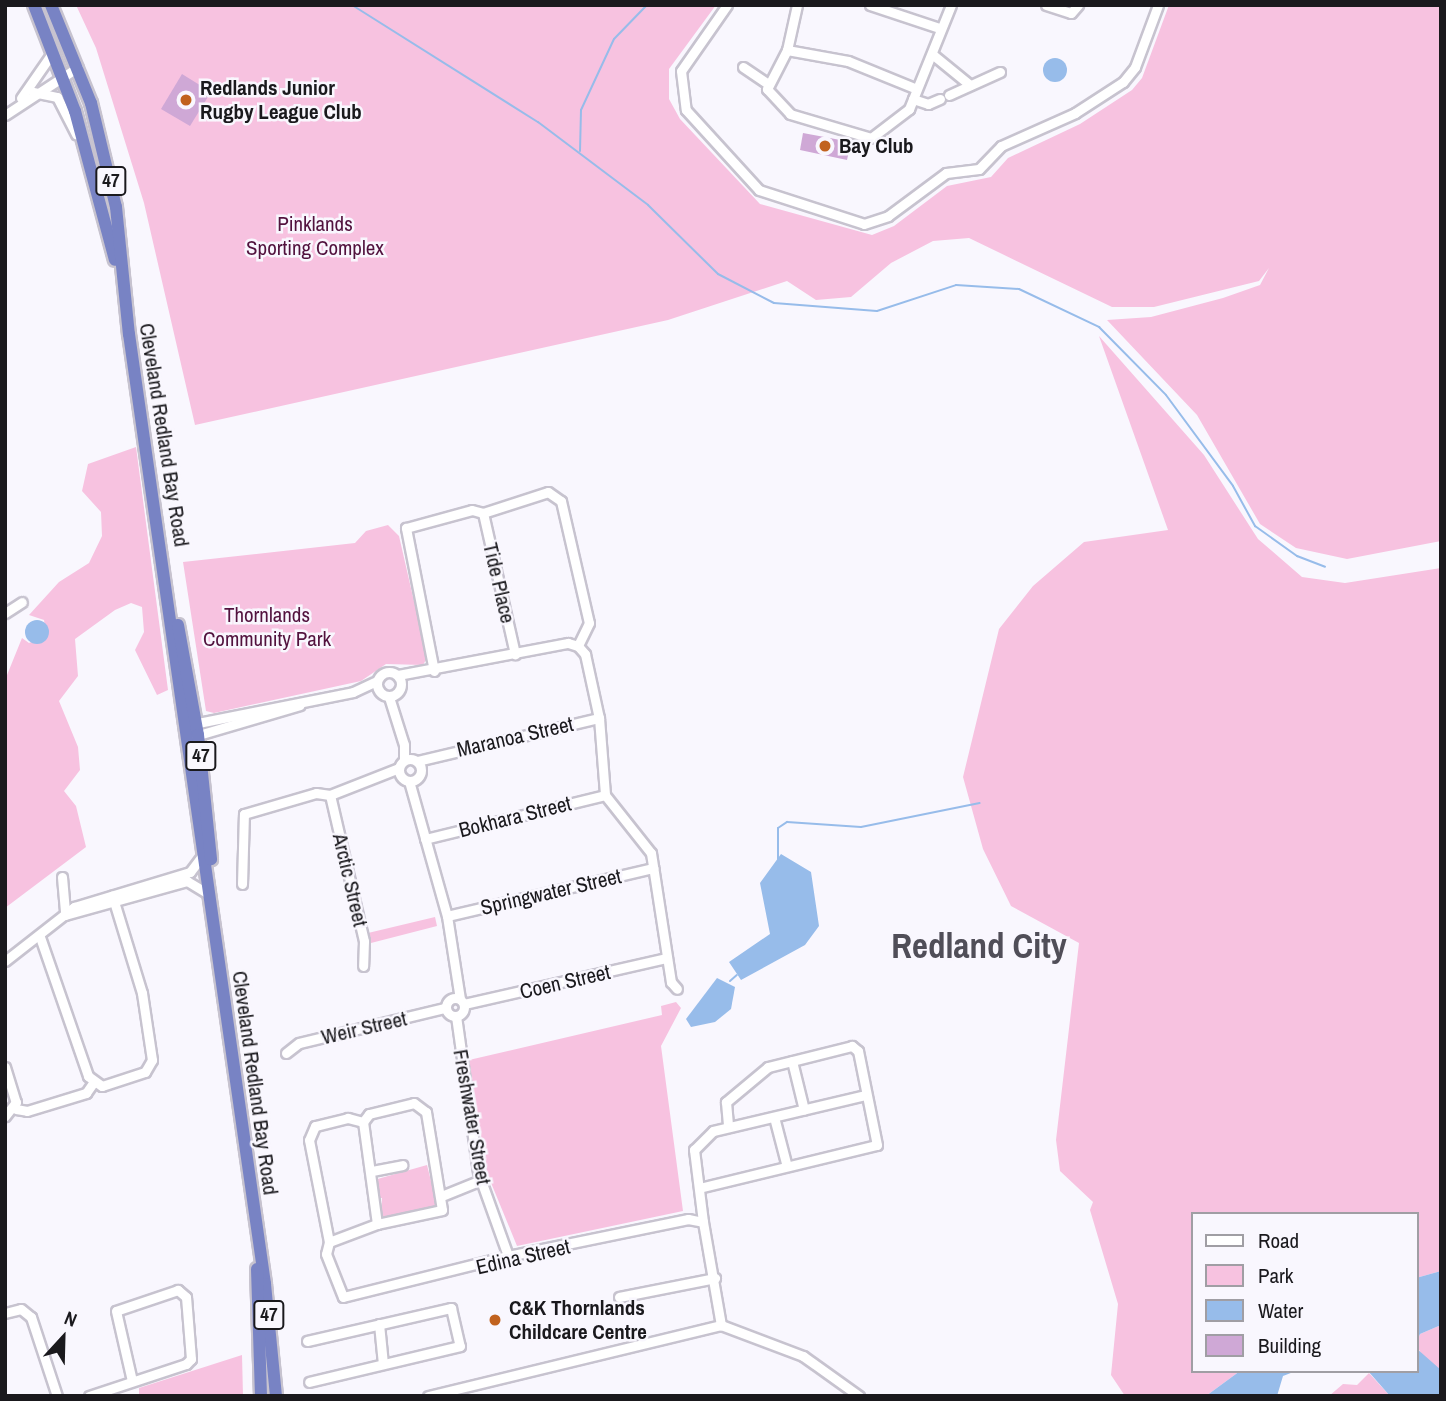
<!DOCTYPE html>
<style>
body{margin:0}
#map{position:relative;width:1446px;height:1401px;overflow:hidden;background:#f9f7fe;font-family:"Archivo Narrow",sans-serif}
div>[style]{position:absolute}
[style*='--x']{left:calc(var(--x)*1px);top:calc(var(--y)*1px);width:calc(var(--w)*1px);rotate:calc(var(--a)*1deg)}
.green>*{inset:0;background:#f7c2e0}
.water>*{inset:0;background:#97bcea}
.round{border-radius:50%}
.stream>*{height:2px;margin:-1px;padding:0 1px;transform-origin:1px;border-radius:1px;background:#97bcea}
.building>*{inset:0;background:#cfa8d6}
.roads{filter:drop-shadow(2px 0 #c7c3cf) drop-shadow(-2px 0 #c7c3cf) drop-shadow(0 2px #c7c3cf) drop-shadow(0 -2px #c7c3cf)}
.minor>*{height:9px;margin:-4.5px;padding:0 4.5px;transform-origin:4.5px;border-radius:4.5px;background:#fff}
.minor>.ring{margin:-4.5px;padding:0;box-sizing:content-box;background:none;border:9px solid #fff;border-radius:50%}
.highway>*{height:12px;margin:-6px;padding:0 6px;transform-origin:6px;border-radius:6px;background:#7883c4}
.dots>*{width:19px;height:19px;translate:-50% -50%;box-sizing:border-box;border:4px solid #f9f7fe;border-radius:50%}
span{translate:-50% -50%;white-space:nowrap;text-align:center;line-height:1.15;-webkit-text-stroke:5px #f9f7fe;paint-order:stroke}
.shield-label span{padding:2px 5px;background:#f9f7fe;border:2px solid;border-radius:5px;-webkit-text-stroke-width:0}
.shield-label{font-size:19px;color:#1a191d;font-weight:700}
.poi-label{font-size:21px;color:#1a191d;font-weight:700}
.left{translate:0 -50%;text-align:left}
.park-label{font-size:21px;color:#52123e}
.street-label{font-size:21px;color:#1a191d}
.town-label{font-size:35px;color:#504e58;font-weight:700}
.frame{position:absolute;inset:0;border:7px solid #1a191d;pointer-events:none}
.legend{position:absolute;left:1191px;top:1212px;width:228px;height:161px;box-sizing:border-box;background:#f9f7fe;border:2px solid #a09ea4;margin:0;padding:9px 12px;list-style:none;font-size:21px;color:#1a191d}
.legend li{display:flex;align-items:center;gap:14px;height:35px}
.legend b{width:35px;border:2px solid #a09ea4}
.north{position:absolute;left:28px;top:1303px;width:70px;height:70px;-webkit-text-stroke:5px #f9f7fe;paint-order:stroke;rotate:22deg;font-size:19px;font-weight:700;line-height:28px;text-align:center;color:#1a191d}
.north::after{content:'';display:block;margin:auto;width:24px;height:32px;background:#1a191d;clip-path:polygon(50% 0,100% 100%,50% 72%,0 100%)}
</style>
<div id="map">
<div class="green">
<div style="clip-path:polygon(76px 5px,716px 5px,669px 69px,669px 99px,680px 119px,760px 204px,872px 235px,894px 226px,947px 186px,991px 177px,1008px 158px,1080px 124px,1132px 90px,1142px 78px,1169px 5px,1441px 5px,1441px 541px,1347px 559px,1296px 548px,1260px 524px,1197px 415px,1107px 320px,1151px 317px,1223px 298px,1260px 285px,1269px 268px,1259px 281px,1154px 307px,1112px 307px,969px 238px,933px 241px,891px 263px,851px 297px,816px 300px,787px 281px,668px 320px,195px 425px,144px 203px,96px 48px)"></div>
<div style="clip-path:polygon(1099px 336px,1204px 455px,1258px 539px,1302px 577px,1345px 583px,1441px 568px,1441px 1271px,1416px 1278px,1416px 1214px,1192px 1214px,1192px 1371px,1240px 1371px,1206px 1396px,1125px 1396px,1111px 1375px,1118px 1304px,1090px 1210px,1093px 1202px,1060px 1171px,1056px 1140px,1079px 943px,1011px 906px,983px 849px,963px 777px,999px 629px,1033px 586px,1084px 542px,1168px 530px)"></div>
<div style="clip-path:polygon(136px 447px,168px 690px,157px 695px,135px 650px,144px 632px,142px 607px,131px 603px,115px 610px,75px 639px,78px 676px,59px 701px,78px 747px,80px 770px,64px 791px,76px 806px,86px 847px,5px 908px,5px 680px,22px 638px,29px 643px,46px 635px,44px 620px,29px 615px,59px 582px,89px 563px,102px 536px,101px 512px,82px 491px,88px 464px)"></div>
<div style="clip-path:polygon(388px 525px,399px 536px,427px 658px,423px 665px,386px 664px,361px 681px,214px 713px,206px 711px,183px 562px,355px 543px,366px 531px)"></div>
<div style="clip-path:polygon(435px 917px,437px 926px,371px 943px,368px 933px)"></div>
<div style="clip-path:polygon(676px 1002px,681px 1008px,661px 1046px,683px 1211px,517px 1246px,487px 1173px,469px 1060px,662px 1015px,661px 1006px)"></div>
<div style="clip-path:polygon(427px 1165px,438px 1209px,381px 1219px,382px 1198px,377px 1198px,374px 1180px)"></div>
<div style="clip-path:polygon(1441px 1325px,1441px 1370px,1424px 1359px,1416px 1344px,1420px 1334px)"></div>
<div style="clip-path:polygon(242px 1355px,243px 1396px,139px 1396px,139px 1388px)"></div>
<div style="clip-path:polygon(1369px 1373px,1390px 1396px,1329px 1396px,1343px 1384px,1357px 1385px)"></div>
</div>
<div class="water">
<div class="round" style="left:1043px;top:58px;width:24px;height:24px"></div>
<div class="round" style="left:25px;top:620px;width:24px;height:24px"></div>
<div style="clip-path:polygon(781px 854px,811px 872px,819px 926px,805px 945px,741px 980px,729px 962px,770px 934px,760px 883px)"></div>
<div style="clip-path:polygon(717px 978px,735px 987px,731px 1009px,715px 1022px,691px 1027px,686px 1019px)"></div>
<div style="clip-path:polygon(1441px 1271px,1441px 1325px,1420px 1334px,1416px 1344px,1416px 1278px)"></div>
<div style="clip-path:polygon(1416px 1348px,1441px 1370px,1441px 1396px,1390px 1396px,1368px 1371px,1416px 1371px)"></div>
<div style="clip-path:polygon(1240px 1371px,1296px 1371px,1283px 1376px,1277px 1396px,1206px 1396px)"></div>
</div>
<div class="stream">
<div style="--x:352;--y:5;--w:220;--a:32.2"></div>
<div style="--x:538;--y:122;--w:138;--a:37"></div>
<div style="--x:648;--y:205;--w:98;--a:44.6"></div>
<div style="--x:718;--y:274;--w:63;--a:27.4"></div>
<div style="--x:774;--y:303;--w:103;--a:4.4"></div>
<div style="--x:877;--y:311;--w:83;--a:-18.2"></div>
<div style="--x:956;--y:285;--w:63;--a:3.6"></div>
<div style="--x:1019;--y:289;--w:89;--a:25.4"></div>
<div style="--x:1099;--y:327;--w:95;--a:45.4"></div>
<div style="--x:1166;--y:395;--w:113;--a:53.6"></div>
<div style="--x:1233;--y:486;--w:46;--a:61.2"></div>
<div style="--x:1255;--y:526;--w:52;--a:35.5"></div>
<div style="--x:1297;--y:556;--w:30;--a:21"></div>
<div style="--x:580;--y:151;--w:41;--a:-88.6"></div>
<div style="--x:581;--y:110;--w:78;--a:-65.1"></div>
<div style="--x:614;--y:39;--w:47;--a:-45.9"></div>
<div style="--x:778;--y:859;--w:31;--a:-90"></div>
<div style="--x:778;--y:828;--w:11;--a:-34"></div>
<div style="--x:787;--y:822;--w:74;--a:3.9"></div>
<div style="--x:861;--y:827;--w:121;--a:-11.4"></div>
<div style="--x:730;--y:981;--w:9;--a:-41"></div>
</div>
<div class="building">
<div style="clip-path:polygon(182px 74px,211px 92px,190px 126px,161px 109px)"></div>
<div style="clip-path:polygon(803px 133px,851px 142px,847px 160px,800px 150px)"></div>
</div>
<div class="roads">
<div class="minor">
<div style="--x:727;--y:5;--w:80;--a:124.9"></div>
<div style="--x:681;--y:71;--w:39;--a:83"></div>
<div style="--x:686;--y:110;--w:108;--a:47.6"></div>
<div style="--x:759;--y:190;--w:110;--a:17.9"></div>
<div style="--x:864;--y:224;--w:25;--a:-18"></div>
<div style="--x:888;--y:216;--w:72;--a:-36.6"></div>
<div style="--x:946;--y:173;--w:33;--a:-7"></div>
<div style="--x:979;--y:169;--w:32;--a:-46"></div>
<div style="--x:1001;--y:146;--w:81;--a:-24"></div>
<div style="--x:1075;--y:113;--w:57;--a:-32.9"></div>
<div style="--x:1123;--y:82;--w:19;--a:-51"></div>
<div style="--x:1135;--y:67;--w:66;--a:-69.6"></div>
<div style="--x:797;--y:5;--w:46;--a:102.5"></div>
<div style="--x:787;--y:50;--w:44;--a:117.1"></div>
<div style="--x:767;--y:89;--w:34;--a:47"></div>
<div style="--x:790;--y:114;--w:84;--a:16.5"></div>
<div style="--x:871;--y:138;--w:48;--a:-37.3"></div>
<div style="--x:909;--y:109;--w:112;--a:-68"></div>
<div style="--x:870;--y:5;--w:73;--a:18.4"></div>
<div style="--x:1046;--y:5;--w:26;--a:18"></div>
<div style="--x:1071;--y:13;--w:11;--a:-49"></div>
<div style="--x:787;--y:50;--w:62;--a:10.2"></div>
<div style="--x:848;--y:61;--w:74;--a:22.1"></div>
<div style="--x:932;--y:54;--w:49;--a:39.2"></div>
<div style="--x:743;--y:67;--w:29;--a:34"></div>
<div style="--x:33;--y:92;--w:25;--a:12"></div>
<div style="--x:57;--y:97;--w:42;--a:62.8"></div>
<div style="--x:949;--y:95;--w:56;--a:-24.3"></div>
<div style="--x:21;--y:98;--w:56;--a:-55.2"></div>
<div style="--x:913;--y:99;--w:16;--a:18"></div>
<div style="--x:928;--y:104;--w:13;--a:-23"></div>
<div style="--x:5;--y:115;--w:87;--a:-33.3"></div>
<div style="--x:483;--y:513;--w:145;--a:77.2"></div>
<div style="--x:5;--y:613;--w:20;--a:-33"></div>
<div style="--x:434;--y:671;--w:146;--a:-101.1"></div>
<div style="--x:406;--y:528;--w:68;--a:-15.3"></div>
<div style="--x:472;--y:510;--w:11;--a:15"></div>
<div style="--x:483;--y:513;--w:68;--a:-17.9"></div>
<div style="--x:548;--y:492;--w:16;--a:35"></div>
<div style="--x:561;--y:501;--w:125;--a:77.1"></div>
<div style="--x:589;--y:623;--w:25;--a:116"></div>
<div class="ring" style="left:377px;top:672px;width:15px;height:15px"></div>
<div style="--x:398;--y:675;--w:173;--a:-10.7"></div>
<div style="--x:568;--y:643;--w:10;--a:17"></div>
<div style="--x:578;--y:646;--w:11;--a:49"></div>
<div style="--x:585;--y:654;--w:66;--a:77.7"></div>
<div style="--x:599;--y:718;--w:77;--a:85.5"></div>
<div style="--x:605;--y:795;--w:74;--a:51.6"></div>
<div style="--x:651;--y:853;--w:131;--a:81.2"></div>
<div style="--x:671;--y:982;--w:9;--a:49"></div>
<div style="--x:389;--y:697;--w:50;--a:72.6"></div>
<div style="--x:404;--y:745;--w:15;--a:90"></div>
<div style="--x:193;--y:724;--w:163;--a:-11.3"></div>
<div style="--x:353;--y:692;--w:26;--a:-25"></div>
<div style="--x:195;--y:736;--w:109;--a:-16.4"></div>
<div class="ring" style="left:399px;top:759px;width:13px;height:13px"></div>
<div style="--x:417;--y:761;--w:187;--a:-13.3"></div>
<div style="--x:409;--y:781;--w:140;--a:74.3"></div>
<div style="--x:447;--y:916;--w:84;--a:81.1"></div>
<div style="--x:330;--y:795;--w:150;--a:76.9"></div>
<div style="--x:364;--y:941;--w:25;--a:92"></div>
<div style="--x:425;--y:839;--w:185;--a:-13.7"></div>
<div style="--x:62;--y:877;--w:38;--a:85"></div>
<div style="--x:242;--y:884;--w:70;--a:-88.4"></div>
<div style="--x:244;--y:814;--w:75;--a:-16.3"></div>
<div style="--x:316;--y:793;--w:14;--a:8"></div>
<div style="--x:330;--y:795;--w:74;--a:-21.4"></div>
<div style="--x:65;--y:915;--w:127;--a:-15.6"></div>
<div style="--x:187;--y:881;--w:23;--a:31"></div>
<div style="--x:447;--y:916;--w:212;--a:-13.1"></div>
<div style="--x:40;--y:937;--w:147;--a:70.9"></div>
<div style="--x:88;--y:1076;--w:17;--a:36"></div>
<div style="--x:102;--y:1086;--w:45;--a:-18"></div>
<div style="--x:145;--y:1072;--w:14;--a:-60"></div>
<div style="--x:152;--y:1060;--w:68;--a:-98.5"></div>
<div style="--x:142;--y:993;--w:102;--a:-107"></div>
<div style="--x:5;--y:961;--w:88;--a:-38"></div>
<div style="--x:74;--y:907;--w:121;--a:-16.8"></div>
<div style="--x:190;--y:872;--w:20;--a:-53"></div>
<div class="ring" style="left:446px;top:998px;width:9px;height:9px"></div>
<div style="--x:464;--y:1004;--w:208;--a:-12.8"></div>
<div style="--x:456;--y:1016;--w:158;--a:82"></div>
<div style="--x:478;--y:1172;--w:89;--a:70.3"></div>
<div style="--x:286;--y:1053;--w:16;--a:-38"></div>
<div style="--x:299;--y:1043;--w:150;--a:-13.5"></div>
<div style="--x:792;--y:1061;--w:50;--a:76.2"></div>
<div style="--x:5;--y:1067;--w:37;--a:73"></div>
<div style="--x:16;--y:1102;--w:18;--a:128"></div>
<div style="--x:414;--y:1103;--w:15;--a:37"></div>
<div style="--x:426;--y:1112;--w:99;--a:80.7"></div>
<div style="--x:442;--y:1210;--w:66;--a:167.8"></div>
<div style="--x:377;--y:1224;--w:103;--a:-97.8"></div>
<div style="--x:363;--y:1122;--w:10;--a:-53"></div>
<div style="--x:369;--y:1114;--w:46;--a:-13.7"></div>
<div style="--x:16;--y:1109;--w:11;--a:10"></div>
<div style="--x:27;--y:1111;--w:62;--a:-17"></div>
<div style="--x:86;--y:1093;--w:12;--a:-55"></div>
<div style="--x:774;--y:1117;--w:48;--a:75.4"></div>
<div style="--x:363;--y:1122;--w:16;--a:-165"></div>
<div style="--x:348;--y:1118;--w:34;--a:166"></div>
<div style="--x:315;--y:1126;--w:15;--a:113"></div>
<div style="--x:309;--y:1140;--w:104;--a:78.9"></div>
<div style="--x:329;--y:1242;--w:51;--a:-20.6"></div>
<div style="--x:372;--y:1171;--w:31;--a:-11"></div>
<div style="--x:699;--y:1188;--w:183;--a:-13.6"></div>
<div style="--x:877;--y:1145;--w:96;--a:-101.4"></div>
<div style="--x:858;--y:1051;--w:8;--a:-140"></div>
<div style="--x:852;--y:1046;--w:87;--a:166"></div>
<div style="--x:768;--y:1067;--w:55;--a:140.2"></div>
<div style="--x:726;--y:1102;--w:25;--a:85"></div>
<div style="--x:444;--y:1195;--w:40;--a:-22"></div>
<div style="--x:703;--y:1222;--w:73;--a:-97.1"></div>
<div style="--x:694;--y:1150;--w:27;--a:-45"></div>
<div style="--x:713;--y:1131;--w:156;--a:-13.3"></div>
<div style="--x:703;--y:1222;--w:105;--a:80.1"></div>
<div style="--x:329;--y:1242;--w:12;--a:104"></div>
<div style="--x:326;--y:1254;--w:46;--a:68.4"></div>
<div style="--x:343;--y:1297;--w:170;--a:-14"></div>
<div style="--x:508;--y:1256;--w:184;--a:-11.6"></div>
<div style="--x:688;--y:1219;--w:15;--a:11"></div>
<div style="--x:619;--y:1297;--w:98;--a:-11.2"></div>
<div style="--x:5;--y:1313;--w:16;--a:-14"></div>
<div style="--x:21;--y:1309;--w:13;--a:39"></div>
<div style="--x:31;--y:1317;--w:83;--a:71.8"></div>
<div style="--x:379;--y:1324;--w:40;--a:84.3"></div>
<div style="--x:307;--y:1341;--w:148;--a:-12.9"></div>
<div style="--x:451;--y:1308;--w:39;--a:77"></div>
<div style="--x:460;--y:1346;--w:155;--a:166.6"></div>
<div style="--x:89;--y:1396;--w:102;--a:-18.3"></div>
<div style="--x:186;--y:1364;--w:7;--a:-45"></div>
<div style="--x:191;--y:1359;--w:62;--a:-94.6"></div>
<div style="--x:186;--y:1297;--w:11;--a:-139"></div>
<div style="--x:178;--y:1290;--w:65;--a:161.3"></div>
<div style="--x:116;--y:1311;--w:72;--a:77.1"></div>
<div style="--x:428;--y:1396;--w:301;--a:-13.6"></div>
<div style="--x:721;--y:1325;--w:88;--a:20.7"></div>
<div style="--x:803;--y:1356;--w:69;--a:35.5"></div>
</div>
<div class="highway">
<div style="--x:34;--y:5;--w:114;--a:68.9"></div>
<div style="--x:75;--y:111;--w:154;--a:75"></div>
<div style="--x:51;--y:5;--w:106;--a:67.8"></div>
<div style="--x:91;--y:103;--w:107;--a:76.5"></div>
<div style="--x:116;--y:207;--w:128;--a:84.2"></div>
<div style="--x:129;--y:334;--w:960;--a:81.85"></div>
<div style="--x:265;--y:1284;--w:113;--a:84.4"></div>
<div style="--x:178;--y:625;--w:112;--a:79.7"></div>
<div style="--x:198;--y:735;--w:125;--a:84"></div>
<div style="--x:257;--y:1269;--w:127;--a:88.2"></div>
</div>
</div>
<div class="dots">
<div style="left:186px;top:100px;background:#c1621e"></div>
<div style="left:825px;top:146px;background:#c1621e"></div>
<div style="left:495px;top:1320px;background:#c1621e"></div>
</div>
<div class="shield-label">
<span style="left:111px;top:181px">47</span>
<span style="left:201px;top:756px">47</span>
<span style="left:269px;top:1315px">47</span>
</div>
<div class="poi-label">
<span class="left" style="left:200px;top:100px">Redlands Junior<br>Rugby League Club</span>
<span class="left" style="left:839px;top:146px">Bay Club</span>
<span class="left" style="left:509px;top:1320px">C&amp;K Thornlands<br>Childcare Centre</span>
</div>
<div class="park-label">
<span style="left:315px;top:236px">Pinklands<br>Sporting Complex</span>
<span style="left:267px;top:627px">Thornlands<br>Community Park</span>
</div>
<div class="street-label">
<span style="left:164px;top:435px;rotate:81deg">Cleveland Redland Bay Road</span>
<span style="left:499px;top:583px;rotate:77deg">Tide Place</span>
<span style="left:515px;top:737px;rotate:-13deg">Maranoa Street</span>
<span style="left:515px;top:817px;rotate:-14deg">Bokhara Street</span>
<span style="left:350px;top:880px;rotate:77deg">Arctic Street</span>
<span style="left:551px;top:892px;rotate:-13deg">Springwater Street</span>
<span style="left:565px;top:982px;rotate:-13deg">Coen Street</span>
<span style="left:364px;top:1028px;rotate:-13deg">Weir Street</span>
<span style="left:255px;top:1083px;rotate:82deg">Cleveland Redland Bay Road</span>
<span style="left:472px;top:1117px;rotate:80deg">Freshwater Street</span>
<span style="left:523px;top:1257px;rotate:-13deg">Edina Street</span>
</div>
<div class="town-label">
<span style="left:979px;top:946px">Redland City</span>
</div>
<div class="frame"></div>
<ul class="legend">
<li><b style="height:9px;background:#fff"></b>Road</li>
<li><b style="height:19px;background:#f7c2e0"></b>Park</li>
<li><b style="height:19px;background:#97bcea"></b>Water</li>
<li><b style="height:19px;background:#cfa8d6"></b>Building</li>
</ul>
<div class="north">N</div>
</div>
